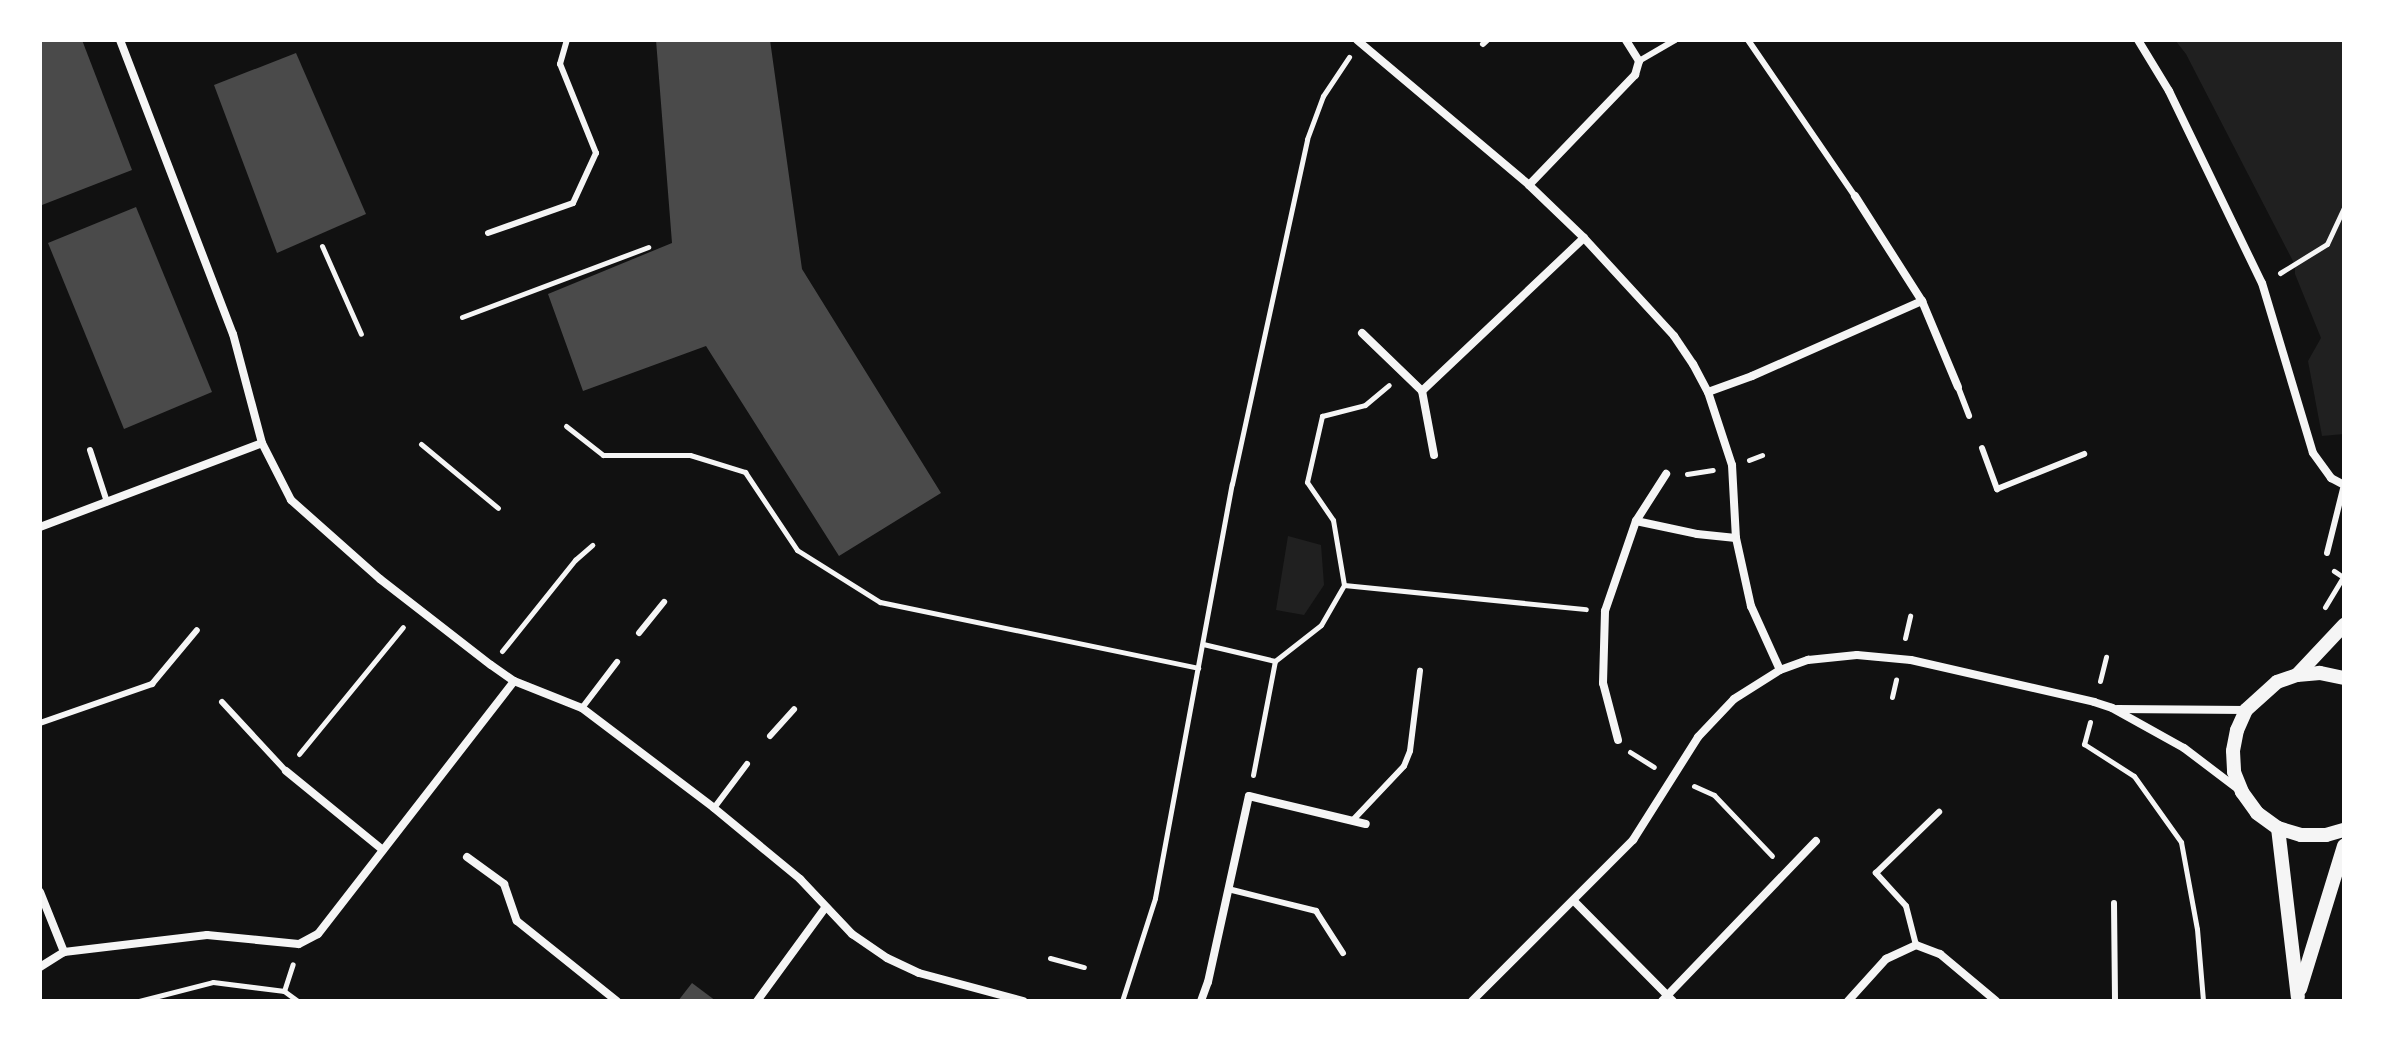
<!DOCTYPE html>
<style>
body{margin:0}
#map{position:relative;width:2384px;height:1041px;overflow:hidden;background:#111;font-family:Rubik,sans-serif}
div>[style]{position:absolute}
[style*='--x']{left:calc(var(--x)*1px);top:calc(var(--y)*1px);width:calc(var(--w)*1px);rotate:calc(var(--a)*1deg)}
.green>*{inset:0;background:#202020}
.building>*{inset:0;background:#4a4a4a}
.path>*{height:5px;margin:-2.5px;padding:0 2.5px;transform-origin:2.5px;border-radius:2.5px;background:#f5f5f5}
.service>*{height:6px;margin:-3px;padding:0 3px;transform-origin:3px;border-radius:3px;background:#f5f5f5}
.minor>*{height:8px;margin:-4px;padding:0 4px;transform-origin:4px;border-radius:4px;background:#f5f5f5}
.tertiary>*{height:14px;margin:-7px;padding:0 7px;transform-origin:7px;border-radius:7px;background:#f5f5f5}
span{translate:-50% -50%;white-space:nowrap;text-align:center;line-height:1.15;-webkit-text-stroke:8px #fff;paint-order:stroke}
.frame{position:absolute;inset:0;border:42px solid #fff;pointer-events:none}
</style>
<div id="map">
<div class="green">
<div style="clip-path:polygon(2175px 40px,2344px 40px,2344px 434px,2322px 436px,2308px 361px,2321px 338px,2295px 274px,2295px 265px,2186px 54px)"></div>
<div style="clip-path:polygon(1288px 536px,1321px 545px,1324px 585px,1304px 615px,1276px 610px)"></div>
</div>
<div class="building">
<div style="clip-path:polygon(40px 40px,82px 40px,132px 170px,42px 205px)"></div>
<div style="clip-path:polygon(656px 40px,770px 40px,802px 269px,941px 493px,839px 556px,706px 346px,583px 391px,548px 294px,672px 243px)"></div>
<div style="clip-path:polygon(296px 53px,366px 214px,277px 253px,214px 85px)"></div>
<div style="clip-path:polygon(136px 207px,212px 392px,124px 429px,48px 243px)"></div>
<div style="clip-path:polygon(692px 983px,716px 1001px,678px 1001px)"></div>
</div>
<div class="path">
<div style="--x:322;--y:246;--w:96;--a:66.1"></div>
<div style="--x:2280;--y:273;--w:55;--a:-31.7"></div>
<div style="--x:2327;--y:244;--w:40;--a:-65"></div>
<div style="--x:462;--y:317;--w:199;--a:-20.6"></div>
<div style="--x:566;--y:426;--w:47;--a:38.1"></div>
<div style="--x:603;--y:455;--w:87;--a:0"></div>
<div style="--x:690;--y:455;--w:58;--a:17.2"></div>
<div style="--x:745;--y:472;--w:94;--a:56.3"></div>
<div style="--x:797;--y:550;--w:98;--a:32.1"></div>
<div style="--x:880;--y:602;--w:325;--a:11.7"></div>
<div style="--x:421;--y:444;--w:100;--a:39.7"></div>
<div style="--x:1749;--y:460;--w:14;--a:-21"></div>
<div style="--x:1687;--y:474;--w:26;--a:-9"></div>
<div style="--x:1344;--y:585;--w:243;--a:5.7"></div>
<div style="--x:2325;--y:607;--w:35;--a:-59"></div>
<div style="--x:2343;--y:577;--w:11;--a:-146"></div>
<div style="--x:1905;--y:638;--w:23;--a:-77"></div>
<div style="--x:1203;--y:644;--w:74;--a:13.3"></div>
<div style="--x:1275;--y:661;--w:58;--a:-38"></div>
<div style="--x:1321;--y:625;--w:46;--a:-60.1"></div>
<div style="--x:1344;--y:585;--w:66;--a:-99.6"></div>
<div style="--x:1333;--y:520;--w:46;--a:-124.4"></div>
<div style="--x:1307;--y:482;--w:68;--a:-77.2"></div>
<div style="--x:1322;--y:416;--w:44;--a:-14.3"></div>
<div style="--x:1365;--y:405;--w:31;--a:-40"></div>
<div style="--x:502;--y:651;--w:117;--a:-51.3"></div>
<div style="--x:575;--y:560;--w:23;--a:-41"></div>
<div style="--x:2100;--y:681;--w:25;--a:-76"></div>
<div style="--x:1892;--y:697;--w:18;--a:-77"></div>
<div style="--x:2090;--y:722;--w:23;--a:105"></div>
<div style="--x:2084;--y:744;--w:59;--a:32.6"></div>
<div style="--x:2134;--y:776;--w:81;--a:54.5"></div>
<div style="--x:2181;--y:842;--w:88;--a:79.6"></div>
<div style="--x:2197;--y:929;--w:72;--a:85.2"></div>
<div style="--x:1630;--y:752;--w:28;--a:32"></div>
<div style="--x:299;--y:754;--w:164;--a:-50.7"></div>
<div style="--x:1253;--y:775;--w:116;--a:-79.1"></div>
<div style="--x:1694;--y:786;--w:22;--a:24"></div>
<div style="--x:1714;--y:795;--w:84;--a:46.4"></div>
<div style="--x:1050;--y:958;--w:35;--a:15"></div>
<div style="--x:284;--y:991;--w:28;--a:-72"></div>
<div style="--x:139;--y:1001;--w:76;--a:-14.4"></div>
<div style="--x:213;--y:982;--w:72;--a:7.2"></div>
<div style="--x:284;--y:991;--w:17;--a:36"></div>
<div style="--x:1122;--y:1001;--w:108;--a:-72.2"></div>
<div style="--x:1155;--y:898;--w:421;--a:-79.5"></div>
<div style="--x:1232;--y:484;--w:353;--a:-77.7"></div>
<div style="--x:1307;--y:139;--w:46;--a:-69.6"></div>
<div style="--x:1323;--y:96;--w:47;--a:-56.3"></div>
</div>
<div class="service">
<div style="--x:1748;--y:40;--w:189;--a:55.6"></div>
<div style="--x:1483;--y:44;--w:6;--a:-45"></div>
<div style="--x:1639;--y:61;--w:42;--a:-30.3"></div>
<div style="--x:488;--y:233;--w:90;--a:-19.4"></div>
<div style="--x:573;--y:203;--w:55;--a:-65.3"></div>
<div style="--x:596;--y:153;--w:96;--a:-112"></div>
<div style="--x:560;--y:64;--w:25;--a:-74"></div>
<div style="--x:1958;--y:387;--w:31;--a:69"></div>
<div style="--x:1982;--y:448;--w:44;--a:69.9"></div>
<div style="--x:1997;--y:489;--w:94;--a:-21.9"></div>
<div style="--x:90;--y:450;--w:55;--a:71.9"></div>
<div style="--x:2327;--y:553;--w:70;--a:-76"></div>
<div style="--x:639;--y:633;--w:40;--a:-51"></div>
<div style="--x:222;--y:702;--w:94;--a:47.2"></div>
<div style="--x:582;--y:708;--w:58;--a:-52.7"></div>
<div style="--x:40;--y:723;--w:119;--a:-19.2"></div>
<div style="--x:152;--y:684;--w:70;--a:-50.2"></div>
<div style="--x:770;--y:736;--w:36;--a:-48"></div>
<div style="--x:714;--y:808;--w:55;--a:-53.1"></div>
<div style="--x:1353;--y:820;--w:74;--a:-46.6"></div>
<div style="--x:1404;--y:766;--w:16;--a:-68"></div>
<div style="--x:1410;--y:751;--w:81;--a:-82.9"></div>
<div style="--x:1228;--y:889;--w:91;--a:14"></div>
<div style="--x:1316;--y:911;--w:50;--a:57.3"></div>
<div style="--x:2114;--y:903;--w:98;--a:89.4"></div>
<div style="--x:1916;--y:945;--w:40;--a:-104.4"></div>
<div style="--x:1906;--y:906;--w:45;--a:-132.3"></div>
<div style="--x:1876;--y:873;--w:88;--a:-44.1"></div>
</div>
<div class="minor">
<div style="--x:120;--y:40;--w:315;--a:69"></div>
<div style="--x:233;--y:334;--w:113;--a:75.1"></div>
<div style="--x:262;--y:443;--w:64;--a:63"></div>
<div style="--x:291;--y:500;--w:119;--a:41.6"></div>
<div style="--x:380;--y:579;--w:140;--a:37.8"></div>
<div style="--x:491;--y:665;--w:28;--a:35"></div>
<div style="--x:514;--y:681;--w:73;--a:21.7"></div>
<div style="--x:582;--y:708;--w:166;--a:37.1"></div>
<div style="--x:714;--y:808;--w:112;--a:39.5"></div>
<div style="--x:800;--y:879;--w:76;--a:46.6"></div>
<div style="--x:852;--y:934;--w:42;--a:34.4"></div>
<div style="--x:887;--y:958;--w:35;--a:25"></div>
<div style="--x:919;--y:973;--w:108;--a:15.1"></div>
<div style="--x:1357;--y:40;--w:225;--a:40.1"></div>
<div style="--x:1529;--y:185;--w:76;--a:43.9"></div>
<div style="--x:1584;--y:238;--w:133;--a:47.4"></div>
<div style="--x:1674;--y:336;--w:34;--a:56"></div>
<div style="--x:1693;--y:364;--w:32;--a:62"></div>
<div style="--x:1708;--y:392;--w:77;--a:71.8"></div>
<div style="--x:1732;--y:465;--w:73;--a:86.9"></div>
<div style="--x:1736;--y:538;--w:70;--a:77.6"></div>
<div style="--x:1751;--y:606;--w:70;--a:65.6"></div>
<div style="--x:2138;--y:40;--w:60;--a:58.7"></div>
<div style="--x:2169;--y:91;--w:213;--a:64.2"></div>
<div style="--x:2262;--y:283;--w:177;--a:73.3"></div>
<div style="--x:2313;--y:453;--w:31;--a:54"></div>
<div style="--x:2331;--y:478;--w:15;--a:28"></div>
<div style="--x:1529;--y:185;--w:153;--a:-46.1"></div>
<div style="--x:1635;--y:75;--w:15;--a:-74"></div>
<div style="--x:1639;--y:61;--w:25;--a:-122"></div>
<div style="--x:1855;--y:196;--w:125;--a:57.5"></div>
<div style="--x:1922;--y:301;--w:93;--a:67.3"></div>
<div style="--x:1362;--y:333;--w:83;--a:44"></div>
<div style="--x:1708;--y:392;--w:47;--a:-20"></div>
<div style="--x:1752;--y:376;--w:186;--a:-23.8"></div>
<div style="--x:1434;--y:455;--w:65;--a:-100.6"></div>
<div style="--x:1422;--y:391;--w:223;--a:-43.4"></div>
<div style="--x:1636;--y:521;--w:62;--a:12"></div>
<div style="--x:1697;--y:534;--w:39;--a:6"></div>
<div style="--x:40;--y:527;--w:237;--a:-20.7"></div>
<div style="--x:2117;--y:709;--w:129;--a:0.4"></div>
<div style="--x:1618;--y:740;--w:59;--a:-104.7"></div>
<div style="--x:1603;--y:683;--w:72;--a:-88.4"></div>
<div style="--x:1605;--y:611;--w:95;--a:-71"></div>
<div style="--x:1636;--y:521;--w:56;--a:-57.4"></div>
<div style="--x:286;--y:771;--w:125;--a:39.2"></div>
<div style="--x:467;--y:857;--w:46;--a:36.1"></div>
<div style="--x:504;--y:884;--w:39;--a:71"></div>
<div style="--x:517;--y:921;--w:128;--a:38.7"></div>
<div style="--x:40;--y:892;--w:65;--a:68.2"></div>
<div style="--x:1574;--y:901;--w:141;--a:45.3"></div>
<div style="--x:40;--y:967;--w:28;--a:-32"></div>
<div style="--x:64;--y:952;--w:144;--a:-6.8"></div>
<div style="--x:207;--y:935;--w:92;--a:5.6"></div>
<div style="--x:299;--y:944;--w:21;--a:-28"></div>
<div style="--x:318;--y:934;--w:320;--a:-52.2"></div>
<div style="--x:757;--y:1001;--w:115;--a:-53.8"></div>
<div style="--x:1201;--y:1001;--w:20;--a:-70"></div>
<div style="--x:1208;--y:982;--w:190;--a:-77.6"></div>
<div style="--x:1249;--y:796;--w:120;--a:13.5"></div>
<div style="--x:1472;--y:1001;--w:228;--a:-45"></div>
<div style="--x:1633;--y:840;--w:122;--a:-57.7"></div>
<div style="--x:1698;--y:737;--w:52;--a:-46.5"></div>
<div style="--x:1734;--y:699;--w:54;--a:-32.2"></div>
<div style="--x:1780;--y:670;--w:30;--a:-20"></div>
<div style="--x:1808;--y:660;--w:49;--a:-5.8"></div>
<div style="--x:1857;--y:655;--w:54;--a:5.3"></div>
<div style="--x:1911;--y:660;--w:188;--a:12.9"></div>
<div style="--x:2094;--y:702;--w:19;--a:18"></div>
<div style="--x:2112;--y:708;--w:82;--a:29.1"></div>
<div style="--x:2184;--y:748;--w:68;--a:37.2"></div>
<div style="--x:1662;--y:1001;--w:222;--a:-46.1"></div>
<div style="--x:1848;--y:1001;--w:57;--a:-47.9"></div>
<div style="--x:1886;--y:959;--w:33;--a:-25"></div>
<div style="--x:1916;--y:945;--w:26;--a:21"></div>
<div style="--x:1940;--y:954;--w:73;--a:40"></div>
</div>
<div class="tertiary">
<div style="--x:2297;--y:675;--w:69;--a:-46.8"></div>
<div style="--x:2344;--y:678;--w:25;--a:-168"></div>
<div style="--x:2320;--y:673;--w:23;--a:175"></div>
<div style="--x:2297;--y:675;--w:21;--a:161"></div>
<div style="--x:2277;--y:682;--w:42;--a:137.9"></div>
<div style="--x:2246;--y:710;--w:22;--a:114"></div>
<div style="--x:2237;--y:730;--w:21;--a:101"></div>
<div style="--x:2233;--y:751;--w:21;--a:87"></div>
<div style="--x:2234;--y:772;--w:22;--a:68"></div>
<div style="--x:2242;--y:792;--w:26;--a:54"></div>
<div style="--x:2257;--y:813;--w:26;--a:36"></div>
<div style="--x:2278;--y:828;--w:24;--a:17"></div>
<div style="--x:2301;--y:835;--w:25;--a:0"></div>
<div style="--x:2326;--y:835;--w:19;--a:-16"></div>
<div style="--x:2278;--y:828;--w:170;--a:83.3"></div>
<div style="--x:2300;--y:989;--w:150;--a:-72.9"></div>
</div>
<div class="frame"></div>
</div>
